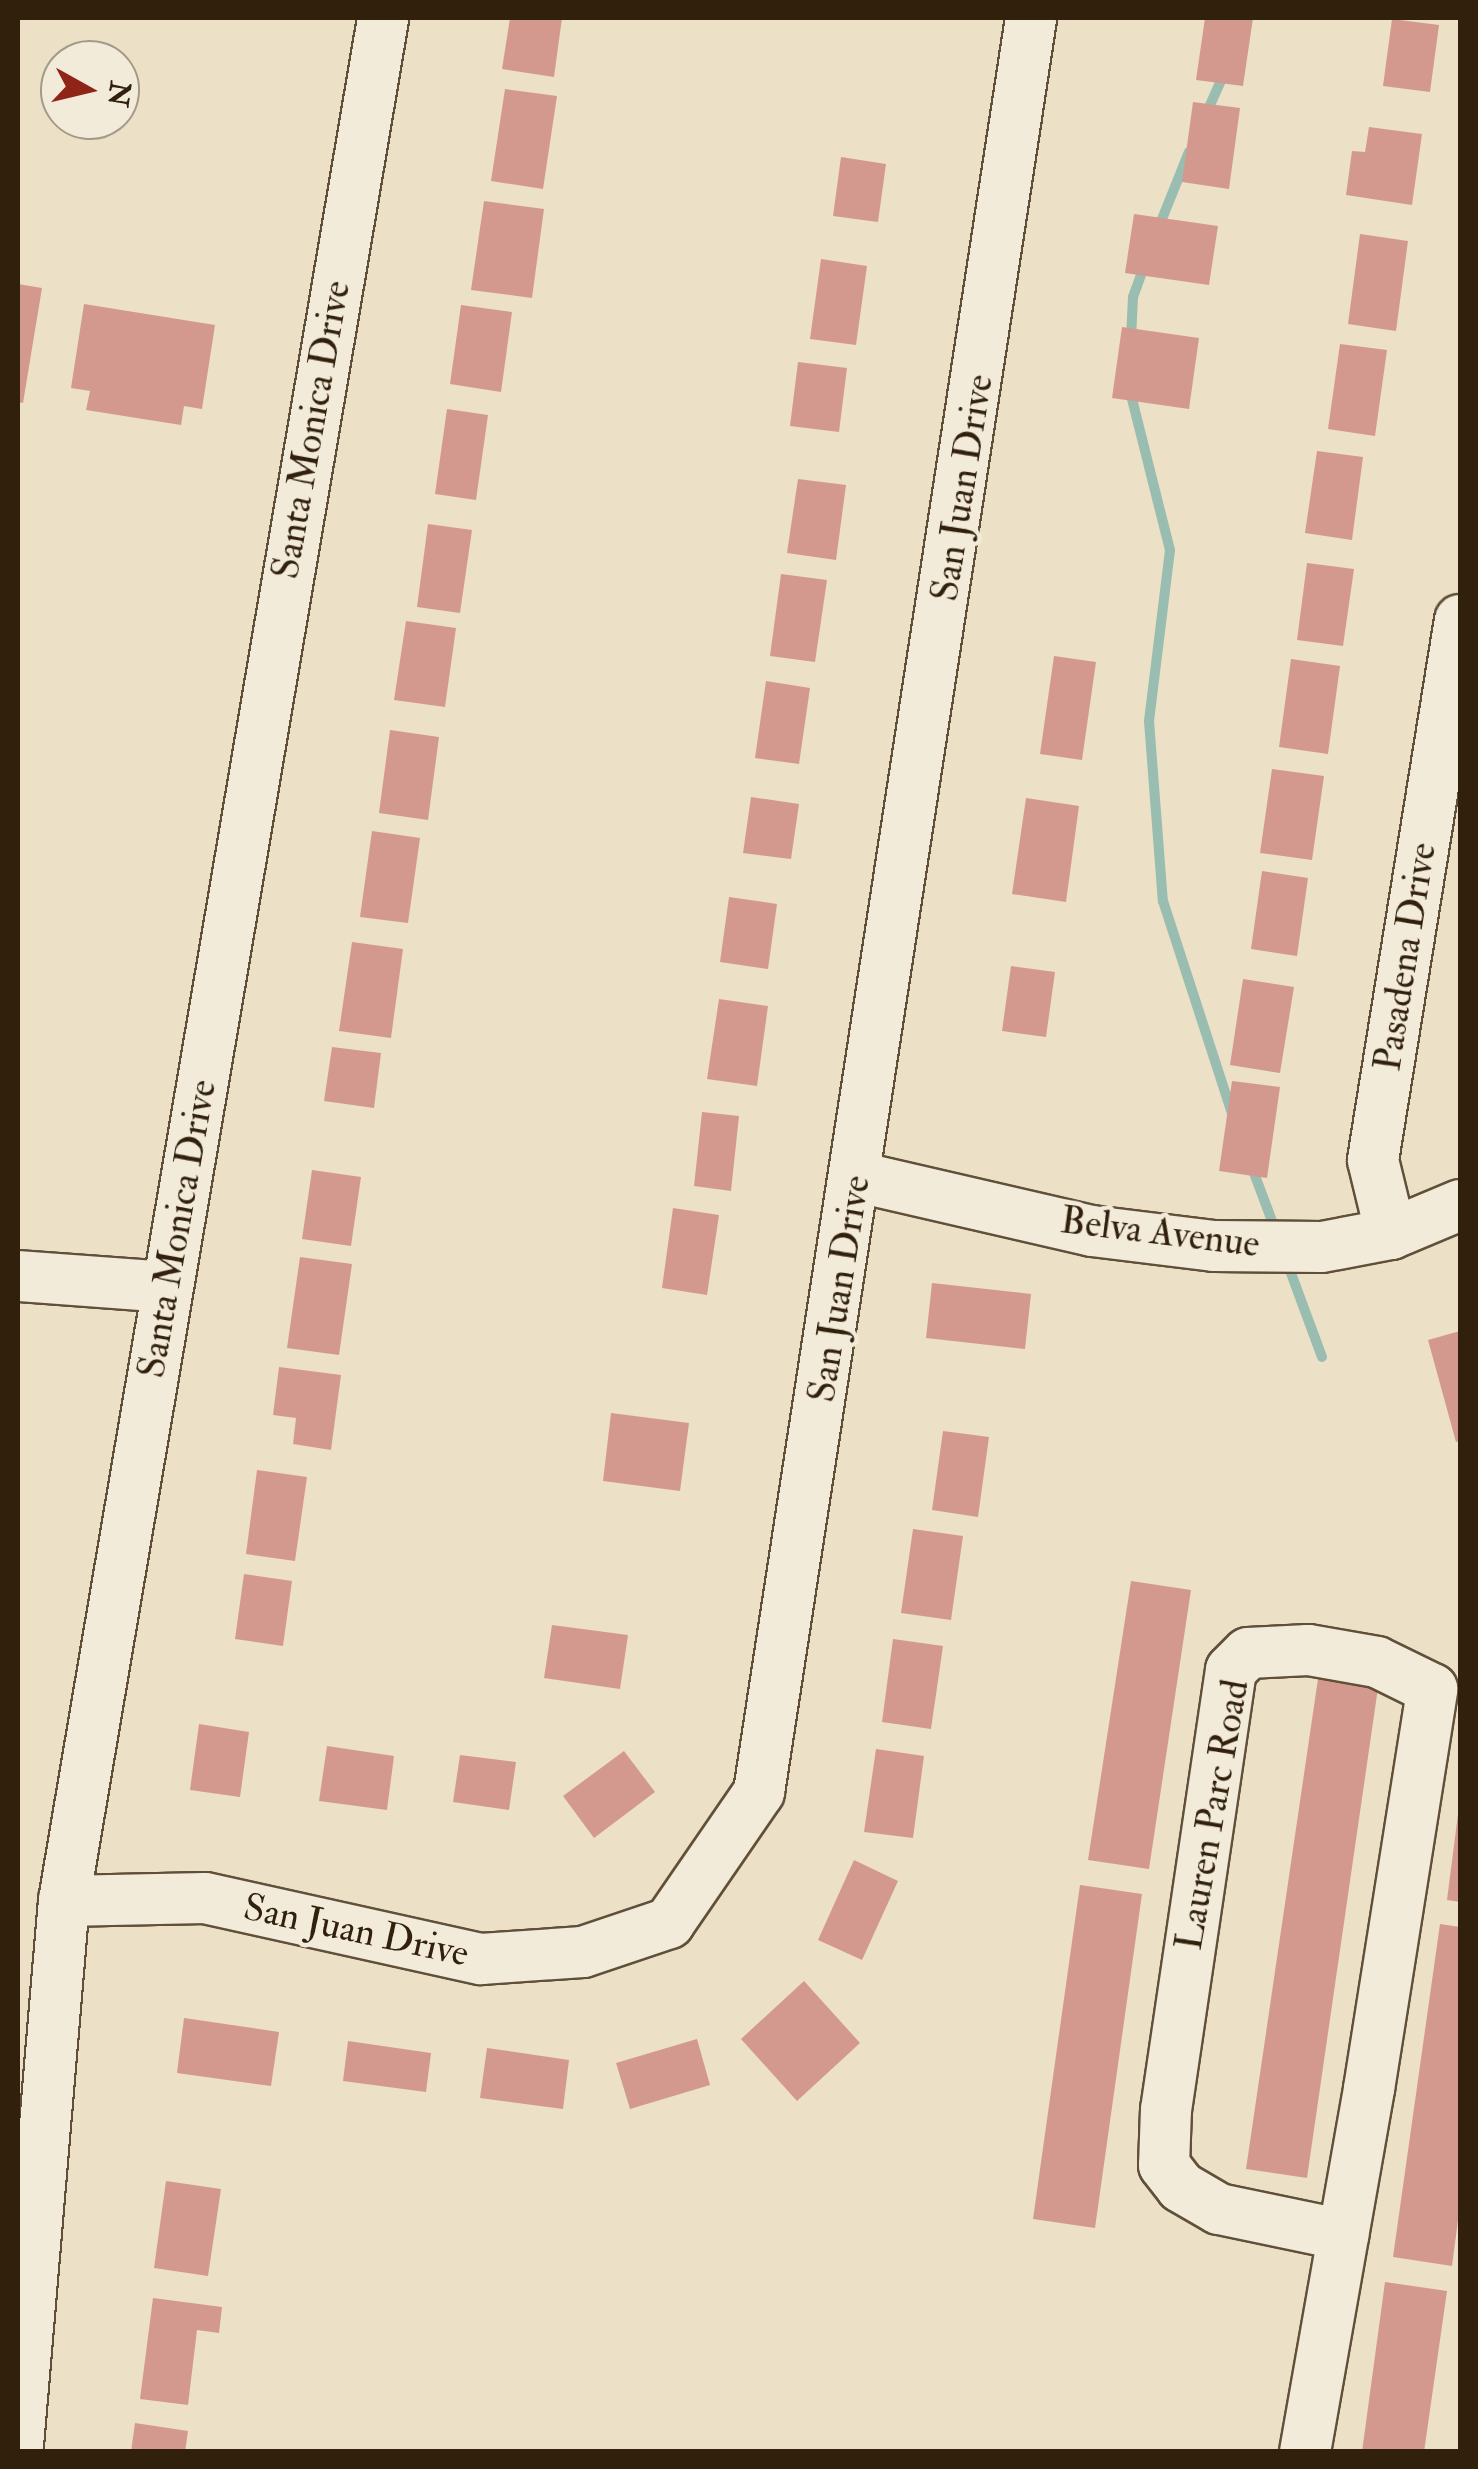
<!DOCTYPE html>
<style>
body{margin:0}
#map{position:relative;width:1478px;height:2469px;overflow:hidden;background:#ece0c6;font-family:"IM FELL Double Pica",serif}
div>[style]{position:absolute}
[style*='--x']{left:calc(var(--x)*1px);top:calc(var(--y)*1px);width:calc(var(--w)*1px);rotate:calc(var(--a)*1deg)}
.stream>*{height:10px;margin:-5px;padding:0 5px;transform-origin:5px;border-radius:5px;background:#99bdb0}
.building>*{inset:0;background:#d4998e}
.roads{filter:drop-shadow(2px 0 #60503a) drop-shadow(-2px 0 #60503a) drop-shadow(0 2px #60503a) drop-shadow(0 -2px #60503a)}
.minor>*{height:50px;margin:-25px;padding:0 25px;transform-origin:25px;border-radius:25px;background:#f3ebda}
span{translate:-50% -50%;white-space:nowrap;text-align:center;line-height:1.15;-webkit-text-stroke:9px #f3ebda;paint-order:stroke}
.street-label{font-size:38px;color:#31200c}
.frame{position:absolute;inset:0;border:20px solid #31200c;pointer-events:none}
.north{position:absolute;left:40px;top:40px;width:100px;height:100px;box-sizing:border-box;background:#f3ebda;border:2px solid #a59a88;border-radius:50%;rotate:98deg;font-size:28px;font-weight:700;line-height:40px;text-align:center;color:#31200c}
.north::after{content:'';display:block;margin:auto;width:35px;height:45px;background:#8f2418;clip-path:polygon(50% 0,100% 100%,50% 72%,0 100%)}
</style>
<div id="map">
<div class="stream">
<div style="--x:1206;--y:114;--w:44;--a:-65.8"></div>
<div style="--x:1158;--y:229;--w:83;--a:-68.1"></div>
<div style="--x:1131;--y:339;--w:42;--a:-87.3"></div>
<div style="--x:1133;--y:297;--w:35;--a:-70"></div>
<div style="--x:1130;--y:391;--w:164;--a:75.9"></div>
<div style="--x:1170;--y:550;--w:172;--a:97"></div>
<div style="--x:1149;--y:721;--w:181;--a:85.6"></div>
<div style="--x:1163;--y:901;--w:226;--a:72"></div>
<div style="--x:1251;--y:1165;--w:68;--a:69.4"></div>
<div style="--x:1288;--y:1265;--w:98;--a:69.7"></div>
</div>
<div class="building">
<div style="clip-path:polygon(510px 18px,562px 18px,554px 77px,502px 69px)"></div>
<div style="clip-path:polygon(1205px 18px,1253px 18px,1243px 86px,1196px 80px)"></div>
<div style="clip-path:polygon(1392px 19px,1439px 25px,1430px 92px,1383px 86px)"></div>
<div style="clip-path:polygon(505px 89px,557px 96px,543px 189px,491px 181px)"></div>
<div style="clip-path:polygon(1193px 102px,1240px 108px,1229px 189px,1182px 182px)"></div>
<div style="clip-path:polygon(1369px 127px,1422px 134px,1412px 205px,1346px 195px,1352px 151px,1365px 152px)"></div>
<div style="clip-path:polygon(841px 157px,886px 164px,878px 222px,833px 216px)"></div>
<div style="clip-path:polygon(484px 201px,544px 209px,532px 298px,471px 290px)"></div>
<div style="clip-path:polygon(1134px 214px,1218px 226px,1209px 285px,1125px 273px)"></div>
<div style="clip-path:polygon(1360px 234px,1408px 241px,1396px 331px,1348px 324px)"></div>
<div style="clip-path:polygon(821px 259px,867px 266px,856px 345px,810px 339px)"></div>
<div style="clip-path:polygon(18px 284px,42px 288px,23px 403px,18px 402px)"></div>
<div style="clip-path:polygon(84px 304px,215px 325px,202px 409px,184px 406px,181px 425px,86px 410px,90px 391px,71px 388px)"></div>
<div style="clip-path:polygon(461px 305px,512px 312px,501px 392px,450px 384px)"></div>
<div style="clip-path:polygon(1122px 327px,1199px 338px,1189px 409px,1112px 398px)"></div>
<div style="clip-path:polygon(1340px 344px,1387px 350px,1375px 436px,1328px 429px)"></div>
<div style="clip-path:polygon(798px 362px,847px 368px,839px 432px,790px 426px)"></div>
<div style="clip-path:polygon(447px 409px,488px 415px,476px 500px,435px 494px)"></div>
<div style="clip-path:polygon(1317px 451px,1363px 457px,1352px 540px,1305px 533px)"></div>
<div style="clip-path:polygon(798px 479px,846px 485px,836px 560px,787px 553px)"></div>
<div style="clip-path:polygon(428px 524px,472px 530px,460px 613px,417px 607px)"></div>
<div style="clip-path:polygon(1307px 563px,1354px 569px,1343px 646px,1297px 640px)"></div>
<div style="clip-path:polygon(781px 574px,827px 580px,815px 662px,770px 656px)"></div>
<div style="clip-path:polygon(406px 621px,456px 628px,445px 707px,394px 700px)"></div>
<div style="clip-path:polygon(1054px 656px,1096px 662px,1082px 760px,1040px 754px)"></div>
<div style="clip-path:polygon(1291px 659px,1340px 666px,1328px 754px,1279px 747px)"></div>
<div style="clip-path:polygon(766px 681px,810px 688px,799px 764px,755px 758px)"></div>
<div style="clip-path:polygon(390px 730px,439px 737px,428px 820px,379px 813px)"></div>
<div style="clip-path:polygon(1272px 769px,1324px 776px,1312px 860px,1260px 853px)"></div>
<div style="clip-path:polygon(751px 797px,799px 804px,791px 859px,743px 853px)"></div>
<div style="clip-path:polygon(1026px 798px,1079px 806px,1066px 902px,1012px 894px)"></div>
<div style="clip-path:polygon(372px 831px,420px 838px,408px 923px,360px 917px)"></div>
<div style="clip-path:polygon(1262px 871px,1308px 878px,1297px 956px,1251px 949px)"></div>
<div style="clip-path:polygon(729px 897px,777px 904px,768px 969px,720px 962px)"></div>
<div style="clip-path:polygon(352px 942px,403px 949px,391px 1038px,339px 1031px)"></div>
<div style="clip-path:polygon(1011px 966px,1055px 972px,1046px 1037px,1002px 1031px)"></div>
<div style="clip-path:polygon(1243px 979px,1294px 987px,1280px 1073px,1230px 1065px)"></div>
<div style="clip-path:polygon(719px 999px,768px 1006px,757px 1086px,707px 1079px)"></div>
<div style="clip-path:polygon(332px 1047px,381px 1053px,374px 1108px,324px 1101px)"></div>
<div style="clip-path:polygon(1232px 1081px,1280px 1087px,1267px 1178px,1219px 1171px)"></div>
<div style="clip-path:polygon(702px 1112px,739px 1116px,731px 1191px,694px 1186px)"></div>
<div style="clip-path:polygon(312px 1170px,361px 1177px,351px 1246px,302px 1239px)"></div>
<div style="clip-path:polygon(673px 1208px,719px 1215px,707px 1295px,662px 1288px)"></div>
<div style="clip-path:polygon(300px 1257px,352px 1264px,339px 1355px,287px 1348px)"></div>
<div style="clip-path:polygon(932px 1283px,1031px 1294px,1025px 1349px,926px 1338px)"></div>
<div style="clip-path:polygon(1460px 1331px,1460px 1441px,1456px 1442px,1428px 1340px)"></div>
<div style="clip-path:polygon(279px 1367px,341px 1375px,331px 1450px,293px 1444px,296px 1418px,273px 1415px)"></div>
<div style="clip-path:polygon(611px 1413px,689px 1423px,680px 1491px,603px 1481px)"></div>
<div style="clip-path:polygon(943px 1431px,989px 1437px,978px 1517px,932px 1510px)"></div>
<div style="clip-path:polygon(257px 1470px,307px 1477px,295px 1561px,246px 1554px)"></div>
<div style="clip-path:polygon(913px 1529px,963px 1536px,951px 1620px,901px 1613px)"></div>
<div style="clip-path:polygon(244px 1574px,292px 1581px,283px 1646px,235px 1639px)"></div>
<div style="clip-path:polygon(1131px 1581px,1191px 1590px,1149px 1869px,1088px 1860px)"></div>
<div style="clip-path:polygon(552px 1625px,628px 1635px,620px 1689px,544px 1678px)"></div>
<div style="clip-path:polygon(893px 1639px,943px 1646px,931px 1729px,882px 1722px)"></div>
<div style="clip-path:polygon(1319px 1672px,1379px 1681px,1307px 2178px,1246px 2169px)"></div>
<div style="clip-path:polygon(199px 1724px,249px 1732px,240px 1797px,190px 1790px)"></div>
<div style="clip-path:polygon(327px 1746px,394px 1756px,387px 1810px,319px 1801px)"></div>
<div style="clip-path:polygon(876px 1749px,924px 1756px,913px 1838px,864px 1832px)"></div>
<div style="clip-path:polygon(624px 1751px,655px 1792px,594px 1838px,563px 1796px)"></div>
<div style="clip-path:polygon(460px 1755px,516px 1762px,509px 1810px,453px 1802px)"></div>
<div style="clip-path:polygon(1458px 1814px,1460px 1815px,1460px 1902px,1447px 1900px)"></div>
<div style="clip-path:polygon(854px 1860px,898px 1881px,862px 1960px,818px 1940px)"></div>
<div style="clip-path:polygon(1080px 1885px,1142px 1894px,1095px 2228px,1033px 2219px)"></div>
<div style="clip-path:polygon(1440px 1924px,1460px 1927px,1460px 2205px,1452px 2266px,1393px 2257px)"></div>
<div style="clip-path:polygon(804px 1981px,860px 2043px,797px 2101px,741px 2039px)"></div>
<div style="clip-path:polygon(184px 2018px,279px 2032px,271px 2086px,177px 2073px)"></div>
<div style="clip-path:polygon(697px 2039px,710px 2085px,630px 2109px,616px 2063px)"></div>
<div style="clip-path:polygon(348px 2041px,431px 2053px,426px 2092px,343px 2081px)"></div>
<div style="clip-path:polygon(487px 2048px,569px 2060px,563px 2109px,480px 2098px)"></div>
<div style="clip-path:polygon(166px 2181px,221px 2189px,208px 2276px,154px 2268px)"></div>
<div style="clip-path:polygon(1385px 2282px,1447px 2291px,1424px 2452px,1362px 2452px)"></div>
<div style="clip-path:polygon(153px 2298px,222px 2307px,219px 2333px,197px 2330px,188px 2405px,140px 2399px)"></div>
<div style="clip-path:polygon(135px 2423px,188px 2431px,185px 2452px,131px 2452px)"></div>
</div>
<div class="roads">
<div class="minor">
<div style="--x:858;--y:1177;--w:240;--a:13"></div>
<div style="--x:1092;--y:1231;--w:123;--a:7"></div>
<div style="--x:1214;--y:1246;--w:108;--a:0.5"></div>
<div style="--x:1322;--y:1247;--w:70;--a:-10.7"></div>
<div style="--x:1391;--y:1234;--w:75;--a:-22.8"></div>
<div style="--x:1391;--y:1234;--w:76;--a:-103.7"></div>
<div style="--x:1373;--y:1160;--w:547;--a:-80.85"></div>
<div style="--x:18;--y:1276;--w:149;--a:4.2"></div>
<div style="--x:64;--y:1901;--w:141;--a:-1.2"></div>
<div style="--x:205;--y:1898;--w:283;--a:12.5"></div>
<div style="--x:481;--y:1959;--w:102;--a:-3.9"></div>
<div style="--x:583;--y:1952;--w:91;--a:-18.6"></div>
<div style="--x:669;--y:1923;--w:159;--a:-55.5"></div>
<div style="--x:759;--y:1792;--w:1795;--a:-81.28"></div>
<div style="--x:18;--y:2445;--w:546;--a:-85.17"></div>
<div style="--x:64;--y:1901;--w:1910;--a:-80.38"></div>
<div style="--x:1305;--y:2452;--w:369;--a:-80"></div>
<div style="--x:1369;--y:2089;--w:405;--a:-81"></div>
<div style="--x:1432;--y:1689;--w:61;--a:-153.9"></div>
<div style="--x:1377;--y:1662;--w:70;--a:-170.1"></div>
<div style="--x:1308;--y:1650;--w:60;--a:177.1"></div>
<div style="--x:1248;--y:1653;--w:24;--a:135"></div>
<div style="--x:1231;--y:1670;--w:444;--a:98.4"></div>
<div style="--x:1166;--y:2109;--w:56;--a:92"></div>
<div style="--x:1164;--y:2165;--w:28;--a:52"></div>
<div style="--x:1181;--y:2187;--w:44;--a:30.1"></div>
<div style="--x:1219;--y:2209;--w:127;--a:11.8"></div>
</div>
</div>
<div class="street-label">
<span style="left:312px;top:430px;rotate:-80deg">Santa Monica Drive</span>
<span style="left:963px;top:488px;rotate:-81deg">San Juan Drive</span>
<span style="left:1406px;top:957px;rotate:-81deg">Pasadena Drive</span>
<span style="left:178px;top:1229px;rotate:-80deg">Santa Monica Drive</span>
<span style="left:1160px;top:1233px;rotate:7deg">Belva Avenue</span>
<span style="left:840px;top:1289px;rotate:-81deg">San Juan Drive</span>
<span style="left:1213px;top:1815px;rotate:-80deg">Lauren Parc Road</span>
<span style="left:356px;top:1931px;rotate:12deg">San Juan Drive</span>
</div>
<div class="frame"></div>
<div class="north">N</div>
</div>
